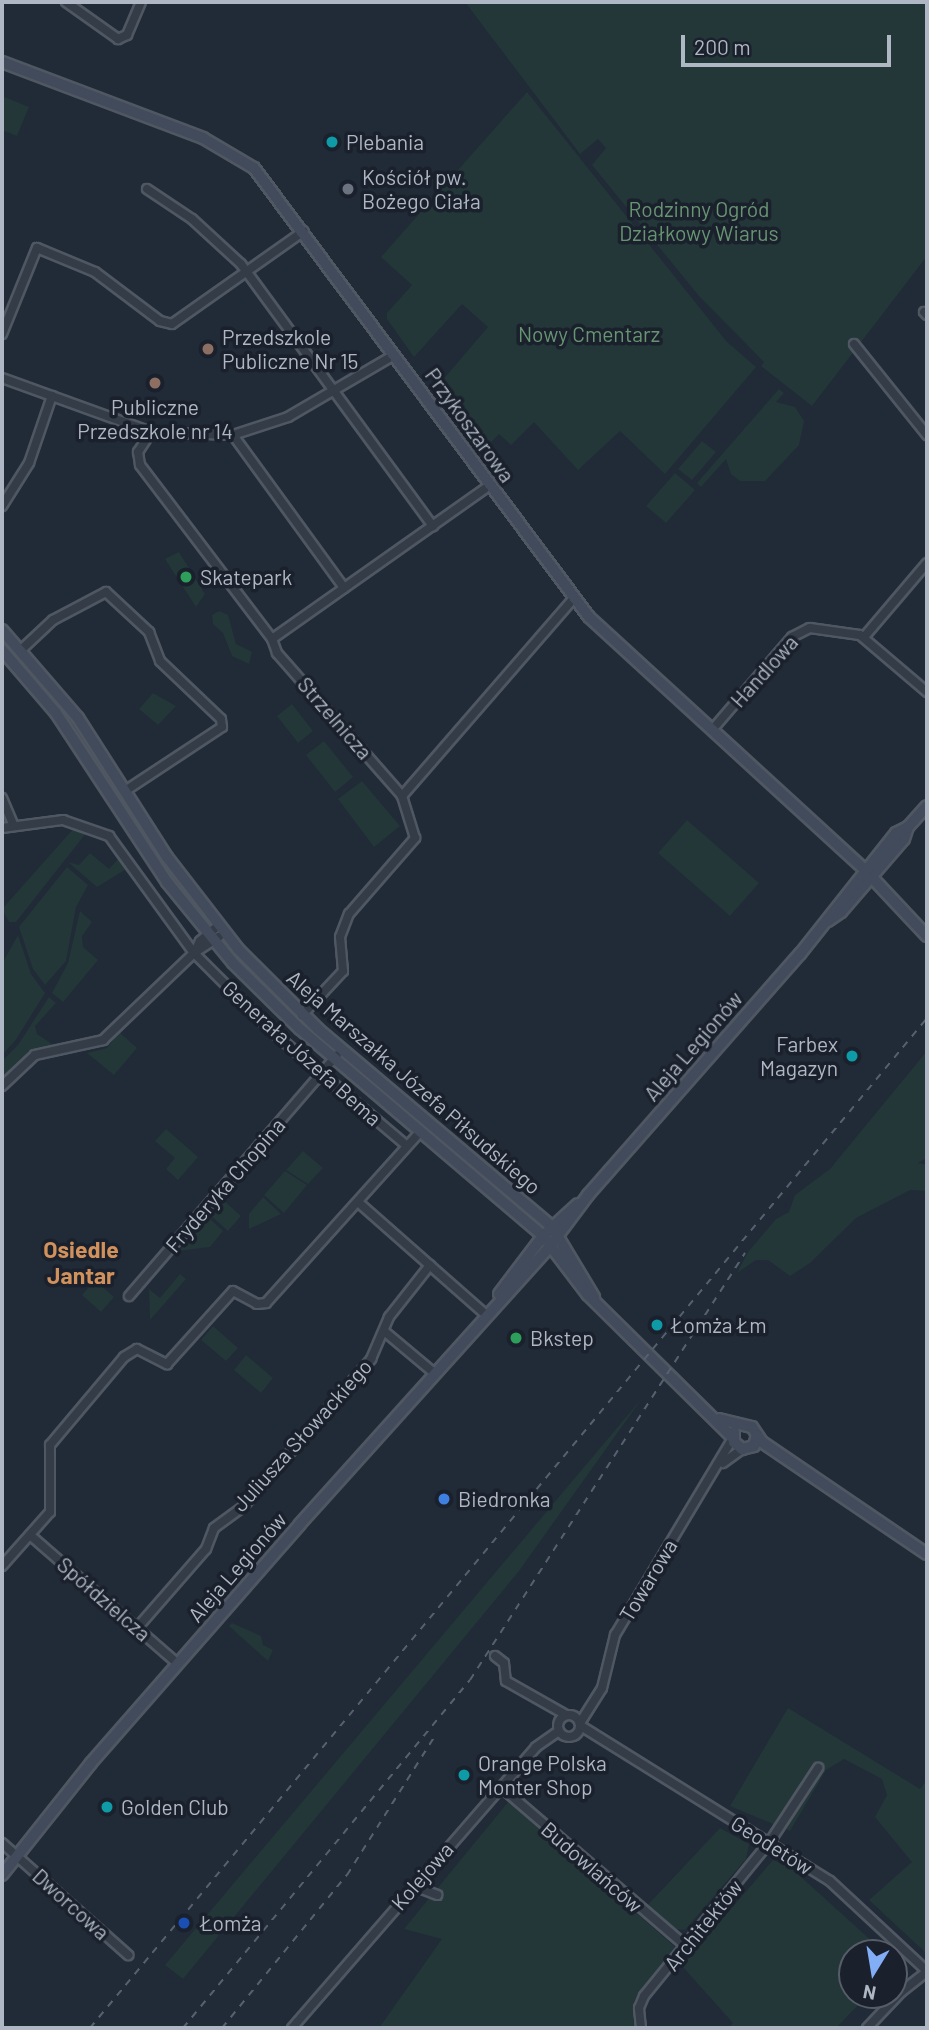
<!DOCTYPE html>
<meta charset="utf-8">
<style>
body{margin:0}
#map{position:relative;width:929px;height:2030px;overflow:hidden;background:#212a37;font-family:Barlow,sans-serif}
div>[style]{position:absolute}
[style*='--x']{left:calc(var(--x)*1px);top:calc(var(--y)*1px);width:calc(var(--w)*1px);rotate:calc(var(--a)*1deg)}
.green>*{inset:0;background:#233638}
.roads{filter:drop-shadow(2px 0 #4f5762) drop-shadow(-2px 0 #4f5762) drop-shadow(0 2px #4f5762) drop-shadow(0 -2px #4f5762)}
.street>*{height:8px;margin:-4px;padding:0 4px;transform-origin:4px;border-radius:4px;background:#343c48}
.street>.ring{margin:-4px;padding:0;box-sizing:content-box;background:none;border:8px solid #343c48;border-radius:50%}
.secondary>*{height:10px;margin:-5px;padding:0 5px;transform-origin:5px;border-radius:5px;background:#424b5b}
.rail>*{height:2px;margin-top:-1px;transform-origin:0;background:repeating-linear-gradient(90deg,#56606f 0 7px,transparent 0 14px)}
.dots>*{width:19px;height:19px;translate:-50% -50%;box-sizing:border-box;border:4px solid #1a212c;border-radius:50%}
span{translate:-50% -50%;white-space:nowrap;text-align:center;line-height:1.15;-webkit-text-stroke:7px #1a212c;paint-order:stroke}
.poi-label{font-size:21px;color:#afb7c4}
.left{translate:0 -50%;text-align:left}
.right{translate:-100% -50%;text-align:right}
.park-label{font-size:21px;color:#679472}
.street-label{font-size:21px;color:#afb7c4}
.neighbourhood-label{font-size:23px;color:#d1915d;font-weight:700}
.frame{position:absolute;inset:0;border:4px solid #afb7c4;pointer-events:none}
.north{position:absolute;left:838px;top:1939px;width:70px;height:70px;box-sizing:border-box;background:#1a212c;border:2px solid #565d69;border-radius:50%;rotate:191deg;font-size:19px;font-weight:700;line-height:28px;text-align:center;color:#afb7c4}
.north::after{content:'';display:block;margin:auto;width:24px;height:32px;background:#83adf5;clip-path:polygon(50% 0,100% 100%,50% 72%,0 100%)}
.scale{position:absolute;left:681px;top:35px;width:210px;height:32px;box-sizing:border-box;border:4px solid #afb7c4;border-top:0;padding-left:9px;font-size:21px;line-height:24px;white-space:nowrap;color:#afb7c4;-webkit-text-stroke:5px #1a212c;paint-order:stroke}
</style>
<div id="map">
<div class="green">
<div style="clip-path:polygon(465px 2px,927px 2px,927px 256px,812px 406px,761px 366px,764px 362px,699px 296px,592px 165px,606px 148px,598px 139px,580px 154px)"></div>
<div style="clip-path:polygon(527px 92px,727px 342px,756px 367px,665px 474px,620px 431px,578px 470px,534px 422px,511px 445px,499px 434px,484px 450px,476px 448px,435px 389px,488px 327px,462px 304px,414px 357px,387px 319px,387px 313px,412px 285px,381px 257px)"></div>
<div style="clip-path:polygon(2px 96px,29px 107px,17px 136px,2px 130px)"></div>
<div style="clip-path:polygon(779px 389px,784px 393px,776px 402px,795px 407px,804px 421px,799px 445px,765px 481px,740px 481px,731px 474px,726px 459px,701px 487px,697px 483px)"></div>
<div style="clip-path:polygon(702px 441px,716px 452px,692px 480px,678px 469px)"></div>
<div style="clip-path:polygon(675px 473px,695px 490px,666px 523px,646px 506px)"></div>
<div style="clip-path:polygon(179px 552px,205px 594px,196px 607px,165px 559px)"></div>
<div style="clip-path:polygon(219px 611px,228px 615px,236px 644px,252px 652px,249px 664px,232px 656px,223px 633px,213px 624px,212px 615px)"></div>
<div style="clip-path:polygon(2px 635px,71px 714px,210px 926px,193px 909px,2px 645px)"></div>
<div style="clip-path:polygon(153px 693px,176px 706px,158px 725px,139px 709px)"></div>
<div style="clip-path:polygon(292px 704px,313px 731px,298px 743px,277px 716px)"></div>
<div style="clip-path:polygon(324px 741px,353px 777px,335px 792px,306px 755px)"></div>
<div style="clip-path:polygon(362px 781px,400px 826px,374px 847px,338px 799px)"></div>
<div style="clip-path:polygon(687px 820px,759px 883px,730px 916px,658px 853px)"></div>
<div style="clip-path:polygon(74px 828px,87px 832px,16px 922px,9px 922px,2px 909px)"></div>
<div style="clip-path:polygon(90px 853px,109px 869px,118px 859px,128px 868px,97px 887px,68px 862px,79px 865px)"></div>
<div style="clip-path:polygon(67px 867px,88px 885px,76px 907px,66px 961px,45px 985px,33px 969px,19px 927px)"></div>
<div style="clip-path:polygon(80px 911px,92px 922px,82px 936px,83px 947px,98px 960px,63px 1002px,52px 993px,68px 963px)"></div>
<div style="clip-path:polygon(18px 935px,31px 974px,45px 993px,15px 1041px,2px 1055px,2px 964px)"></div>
<div style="clip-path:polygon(49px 997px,56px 1003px,35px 1026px,37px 1034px,55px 1046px,27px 1055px,4px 1078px,2px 1061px,18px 1045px)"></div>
<div style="clip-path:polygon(119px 1032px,137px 1048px,114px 1075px,87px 1053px,107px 1048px)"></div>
<div style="clip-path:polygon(927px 1051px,927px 1158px,918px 1163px,927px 1165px,927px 1191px,910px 1190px,856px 1218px,810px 1263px,790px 1276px,768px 1260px,756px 1260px,737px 1273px,748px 1252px,776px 1219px,789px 1212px,795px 1195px,830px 1169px)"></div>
<div style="clip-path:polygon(166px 1129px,198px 1157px,178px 1180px,166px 1169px,175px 1158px,155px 1141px)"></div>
<div style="clip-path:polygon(303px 1151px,323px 1168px,308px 1184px,286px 1170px)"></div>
<div style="clip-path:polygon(285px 1171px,307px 1185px,284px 1213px,264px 1195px)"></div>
<div style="clip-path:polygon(263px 1197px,281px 1214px,249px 1229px,249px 1214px)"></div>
<div style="clip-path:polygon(222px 1199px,241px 1216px,228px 1231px,209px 1214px)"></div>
<div style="clip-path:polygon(209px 1218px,223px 1231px,210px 1247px,179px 1251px)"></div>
<div style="clip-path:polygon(180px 1274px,186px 1279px,150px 1320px,149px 1289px,160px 1298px)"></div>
<div style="clip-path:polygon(95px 1280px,114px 1297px,101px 1312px,82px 1295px)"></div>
<div style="clip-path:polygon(213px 1326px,238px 1348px,226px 1361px,201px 1340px)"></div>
<div style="clip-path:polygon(246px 1355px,273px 1378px,261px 1393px,234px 1370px)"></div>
<div style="clip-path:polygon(643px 1397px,519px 1571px,183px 1979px,165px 1965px)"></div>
<div style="clip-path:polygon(232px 1623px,261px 1636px,263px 1645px,273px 1650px,268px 1661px,229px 1626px)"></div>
<div style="clip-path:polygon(788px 1708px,920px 1789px,927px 1780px,927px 1954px,869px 1900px,912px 1862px,875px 1817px,887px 1795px,882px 1779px,844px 1759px,826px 1770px,790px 1831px,730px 1806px)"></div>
<div style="clip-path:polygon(509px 1801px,675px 1947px,633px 2003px,634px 2028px,379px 2028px,442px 1939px,404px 1929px)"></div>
<div style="clip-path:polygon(720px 1828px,749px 1844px,746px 1859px,685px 1930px,664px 1928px,642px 1911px)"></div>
<div style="clip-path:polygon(773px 1860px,790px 1867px,885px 1953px,852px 1953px,852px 1995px,868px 1995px,836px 2028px,728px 2028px,733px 2023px,682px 1966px)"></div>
</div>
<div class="roads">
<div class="street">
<div style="--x:66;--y:2;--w:64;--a:35.4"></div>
<div style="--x:118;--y:39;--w:10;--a:-24"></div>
<div style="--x:127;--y:35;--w:36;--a:-67"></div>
<div style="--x:147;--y:189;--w:54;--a:33.7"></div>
<div style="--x:192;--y:219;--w:67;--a:42.6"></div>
<div style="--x:241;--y:264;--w:325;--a:53.8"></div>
<div style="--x:924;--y:312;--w:4;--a:45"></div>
<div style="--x:2;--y:334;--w:93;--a:-67.9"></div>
<div style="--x:37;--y:248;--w:63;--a:22.5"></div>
<div style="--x:95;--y:272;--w:81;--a:37"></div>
<div style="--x:160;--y:321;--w:12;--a:14"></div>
<div style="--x:172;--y:324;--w:161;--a:-35.2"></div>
<div style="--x:854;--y:344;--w:117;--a:51.3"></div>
<div style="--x:2;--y:378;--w:158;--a:19.9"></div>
<div style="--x:151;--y:432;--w:82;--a:2.1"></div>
<div style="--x:233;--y:435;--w:58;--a:-18.1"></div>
<div style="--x:288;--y:417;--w:123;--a:-30.3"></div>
<div style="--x:151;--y:432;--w:24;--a:123"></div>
<div style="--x:138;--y:452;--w:13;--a:81"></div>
<div style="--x:140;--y:465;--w:218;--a:52.8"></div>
<div style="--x:272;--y:639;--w:15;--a:70"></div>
<div style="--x:277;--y:653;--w:190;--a:48.8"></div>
<div style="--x:233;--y:435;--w:189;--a:54"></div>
<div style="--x:2;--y:506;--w:51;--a:-57.9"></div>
<div style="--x:29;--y:463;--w:71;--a:-71.1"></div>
<div style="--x:864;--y:637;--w:97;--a:-49.6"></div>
<div style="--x:272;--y:639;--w:267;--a:-35.2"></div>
<div style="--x:21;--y:650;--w:44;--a:-43.2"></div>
<div style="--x:53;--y:620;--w:60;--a:-27.8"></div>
<div style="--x:106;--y:592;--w:59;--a:42.9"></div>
<div style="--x:149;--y:632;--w:31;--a:69"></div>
<div style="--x:160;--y:661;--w:84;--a:43.6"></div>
<div style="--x:221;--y:719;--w:8;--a:83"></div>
<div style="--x:222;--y:727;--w:116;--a:146.6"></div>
<div style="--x:712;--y:730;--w:123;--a:-49.3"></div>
<div style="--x:792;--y:637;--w:20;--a:-27"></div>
<div style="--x:810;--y:628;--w:50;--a:8"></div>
<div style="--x:860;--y:635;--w:88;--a:40.4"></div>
<div style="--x:2;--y:798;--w:28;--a:67"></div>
<div style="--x:2;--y:828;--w:62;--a:-7.5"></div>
<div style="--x:63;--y:820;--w:49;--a:19.2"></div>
<div style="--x:109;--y:836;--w:145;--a:54"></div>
<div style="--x:194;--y:953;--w:115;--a:45"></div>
<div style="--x:275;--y:1034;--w:172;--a:40.3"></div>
<div style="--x:194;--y:953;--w:13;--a:-63"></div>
<div style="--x:200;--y:941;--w:23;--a:-40"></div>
<div style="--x:302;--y:1015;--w:60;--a:-47"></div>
<div style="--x:343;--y:971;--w:34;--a:-95"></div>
<div style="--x:340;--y:937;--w:25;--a:-69"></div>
<div style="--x:349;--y:914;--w:101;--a:-49"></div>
<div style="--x:415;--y:838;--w:44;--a:-107.2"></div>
<div style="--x:402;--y:796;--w:262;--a:-49"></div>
<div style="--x:2;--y:1086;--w:45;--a:-43.2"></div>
<div style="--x:35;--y:1055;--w:70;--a:-12.4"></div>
<div style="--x:103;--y:1040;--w:126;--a:-43.7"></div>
<div style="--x:194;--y:953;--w:30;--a:-33"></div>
<div style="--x:358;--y:1202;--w:169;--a:41.4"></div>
<div style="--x:129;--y:1296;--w:318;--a:-49.2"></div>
<div style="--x:384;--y:1331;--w:65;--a:40"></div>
<div style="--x:723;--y:1463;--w:24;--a:-36"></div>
<div style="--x:30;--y:1535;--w:196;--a:41.1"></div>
<div style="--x:2;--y:1566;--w:72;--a:-48.4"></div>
<div style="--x:50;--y:1512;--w:67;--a:-90"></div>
<div style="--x:50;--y:1445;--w:115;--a:-49.9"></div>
<div style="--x:124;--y:1357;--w:15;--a:-32"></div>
<div style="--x:137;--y:1349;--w:34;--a:27"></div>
<div style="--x:167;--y:1364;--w:98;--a:-47.9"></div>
<div style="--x:233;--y:1291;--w:27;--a:28"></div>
<div style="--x:257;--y:1304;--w:9;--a:-6"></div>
<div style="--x:266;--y:1303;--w:230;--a:-48"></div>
<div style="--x:137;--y:1628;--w:105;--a:-48.9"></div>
<div style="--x:206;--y:1549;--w:22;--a:-69"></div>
<div style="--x:214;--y:1528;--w:36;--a:-36"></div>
<div style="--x:243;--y:1507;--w:196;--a:-49.1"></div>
<div style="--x:371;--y:1359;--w:46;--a:-66.8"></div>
<div style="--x:389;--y:1317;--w:66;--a:-51.7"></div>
<div style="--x:495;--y:1656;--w:11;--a:38"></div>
<div style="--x:504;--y:1663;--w:18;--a:84"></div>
<div style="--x:506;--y:1681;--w:69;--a:29.5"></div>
<div class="ring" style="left:558px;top:1715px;width:14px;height:14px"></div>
<div style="--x:580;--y:1723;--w:41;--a:-57.8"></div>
<div style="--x:602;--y:1688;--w:55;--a:-76.2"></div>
<div style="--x:615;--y:1635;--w:230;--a:-59.1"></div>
<div style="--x:581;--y:1726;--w:293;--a:31.9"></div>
<div style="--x:830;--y:1881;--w:132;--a:42.9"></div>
<div style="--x:501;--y:1787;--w:244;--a:40.7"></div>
<div style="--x:2;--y:1843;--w:169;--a:41.6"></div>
<div style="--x:414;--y:1886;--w:25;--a:21"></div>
<div style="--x:292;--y:2028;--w:372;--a:-49"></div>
<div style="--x:536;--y:1747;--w:28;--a:-35"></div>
<div style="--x:641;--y:2028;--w:20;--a:-96"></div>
<div style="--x:639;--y:2008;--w:13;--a:-67"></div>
<div style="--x:644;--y:1996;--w:198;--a:-50.8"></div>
<div style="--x:769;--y:1843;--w:90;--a:-56.8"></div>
<div style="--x:867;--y:2028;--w:50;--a:-46.6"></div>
<div style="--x:901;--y:1992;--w:33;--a:-38"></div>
</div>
<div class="secondary">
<div style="--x:2;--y:62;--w:215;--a:20.7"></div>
<div style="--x:203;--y:138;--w:59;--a:30.5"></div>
<div style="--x:254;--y:168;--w:560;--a:53.27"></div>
<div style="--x:589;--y:617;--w:373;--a:42.5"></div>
<div style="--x:864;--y:869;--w:92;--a:46.8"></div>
<div style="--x:2;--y:630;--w:116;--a:49.2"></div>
<div style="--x:78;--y:718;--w:165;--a:57.4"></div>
<div style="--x:167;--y:857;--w:116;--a:52.3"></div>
<div style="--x:238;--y:949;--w:113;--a:45"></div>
<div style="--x:318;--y:1029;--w:307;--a:40.2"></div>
<div style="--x:552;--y:1227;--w:82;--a:59"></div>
<div style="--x:2;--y:650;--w:83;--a:49.4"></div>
<div style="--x:56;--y:713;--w:202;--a:56.7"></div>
<div style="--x:167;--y:882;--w:104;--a:50.8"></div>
<div style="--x:233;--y:963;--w:94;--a:44.6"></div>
<div style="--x:300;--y:1029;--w:319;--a:40.4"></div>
<div style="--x:543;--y:1236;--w:74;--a:52.7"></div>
<div style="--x:588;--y:1295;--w:204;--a:44.6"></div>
<div style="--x:828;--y:921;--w:16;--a:-35"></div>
<div style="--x:841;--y:912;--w:96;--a:-49.2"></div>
<div style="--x:904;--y:839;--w:13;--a:-72"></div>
<div style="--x:499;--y:1294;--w:73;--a:-52.8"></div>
<div style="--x:543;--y:1236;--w:47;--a:-42.4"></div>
<div style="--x:719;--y:1419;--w:34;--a:14"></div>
<div style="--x:752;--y:1427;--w:18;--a:56"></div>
<div style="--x:762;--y:1442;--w:199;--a:34.2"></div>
<div style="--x:734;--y:1432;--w:10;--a:90"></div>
<div style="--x:734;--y:1442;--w:11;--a:41"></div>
<div style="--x:742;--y:1449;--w:12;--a:-14"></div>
<div style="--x:754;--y:1446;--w:11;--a:-75"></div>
<div style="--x:2;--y:1875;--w:143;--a:-51.5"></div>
<div style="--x:91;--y:1763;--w:317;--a:-48.8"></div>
<div style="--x:300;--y:1524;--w:374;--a:-48"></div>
<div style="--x:550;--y:1246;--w:64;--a:-53.3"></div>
<div style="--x:588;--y:1195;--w:321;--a:-48.7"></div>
<div style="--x:800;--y:954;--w:154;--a:-51.6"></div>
<div style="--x:896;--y:833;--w:13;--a:-27"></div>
<div style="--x:908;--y:827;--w:28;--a:-48"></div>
</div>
</div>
<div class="rail">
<div style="--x:90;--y:2028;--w:1312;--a:-50.35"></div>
<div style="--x:183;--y:2028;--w:451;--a:-50.5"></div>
<div style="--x:470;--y:1680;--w:508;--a:-57.22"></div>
<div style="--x:222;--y:2028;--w:198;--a:-50.8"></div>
<div style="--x:347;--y:1875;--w:167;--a:-57.7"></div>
</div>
<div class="dots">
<div style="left:332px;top:142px;background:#0f9aa8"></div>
<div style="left:348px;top:189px;background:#6b7280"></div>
<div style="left:208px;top:349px;background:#8d6e63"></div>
<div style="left:155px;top:383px;background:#8d6e63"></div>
<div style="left:186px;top:577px;background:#2e9e5b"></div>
<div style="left:852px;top:1056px;background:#0f9aa8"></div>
<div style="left:657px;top:1325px;background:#0f9aa8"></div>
<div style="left:516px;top:1338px;background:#2e9e5b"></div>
<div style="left:444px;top:1499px;background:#3f7fe0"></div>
<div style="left:464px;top:1775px;background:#0f9aa8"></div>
<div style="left:107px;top:1807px;background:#0f9aa8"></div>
<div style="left:184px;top:1923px;background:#1a4fb4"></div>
</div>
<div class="poi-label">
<span class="left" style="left:346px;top:142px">Plebania</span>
<span class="left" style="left:362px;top:189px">Kościół pw.<br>Bożego Ciała</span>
<span class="left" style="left:222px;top:349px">Przedszkole<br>Publiczne Nr 15</span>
<span style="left:155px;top:419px">Publiczne<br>Przedszkole nr 14</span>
<span class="left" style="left:200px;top:577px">Skatepark</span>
<span class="right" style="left:838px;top:1056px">Farbex<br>Magazyn</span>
<span class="left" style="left:671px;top:1325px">Łomża Łm</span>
<span class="left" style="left:530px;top:1338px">Bkstep</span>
<span class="left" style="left:458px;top:1499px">Biedronka</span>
<span class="left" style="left:478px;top:1775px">Orange Polska<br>Monter Shop</span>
<span class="left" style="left:121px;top:1807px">Golden Club</span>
<span class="left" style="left:200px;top:1923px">Łomża</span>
</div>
<div class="park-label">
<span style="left:699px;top:221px">Rodzinny Ogród<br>Działkowy Wiarus</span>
<span style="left:589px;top:334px">Nowy Cmentarz</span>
</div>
<div class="street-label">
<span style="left:470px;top:425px;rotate:54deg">Przykoszarowa</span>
<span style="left:764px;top:671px;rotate:-48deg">Handlowa</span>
<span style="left:335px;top:718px;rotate:49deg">Strzelnicza</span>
<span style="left:693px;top:1046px;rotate:-49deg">Aleja Legionów</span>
<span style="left:302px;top:1053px;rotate:42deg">Generała Józefa Bema</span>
<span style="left:414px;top:1082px;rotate:41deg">Aleja Marszałka Józefa Piłsudskiego</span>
<span style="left:225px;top:1185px;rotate:-49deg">Fryderyka Chopina</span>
<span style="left:302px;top:1435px;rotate:-48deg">Juliusza Słowackiego</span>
<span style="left:237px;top:1567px;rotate:-49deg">Aleja Legionów</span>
<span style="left:648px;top:1580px;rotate:-59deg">Towarowa</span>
<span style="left:104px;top:1599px;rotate:41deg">Spółdzielcza</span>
<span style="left:772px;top:1845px;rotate:32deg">Geodetów</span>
<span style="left:592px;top:1867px;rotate:41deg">Budowlańców</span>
<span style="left:422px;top:1876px;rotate:-49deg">Kolejowa</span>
<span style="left:71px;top:1904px;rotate:42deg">Dworcowa</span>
<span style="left:703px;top:1925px;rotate:-51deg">Architektów</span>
</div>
<div class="neighbourhood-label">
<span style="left:81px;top:1262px">Osiedle<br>Jantar</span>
</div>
<div class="frame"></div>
<div class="north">N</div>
<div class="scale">200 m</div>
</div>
